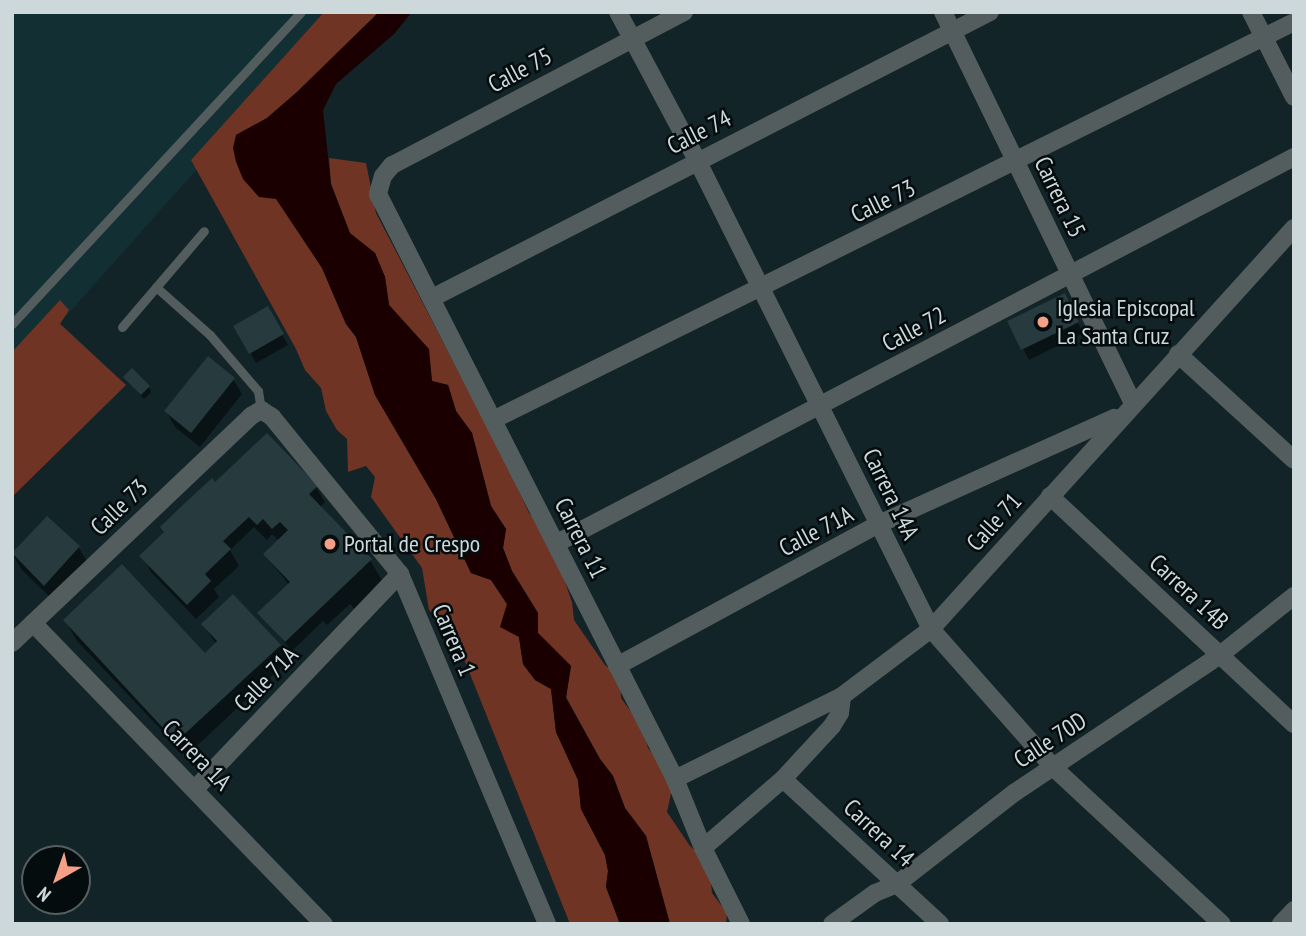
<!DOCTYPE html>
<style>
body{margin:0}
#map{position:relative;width:1306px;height:936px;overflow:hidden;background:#122428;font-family:"PT Sans Narrow",sans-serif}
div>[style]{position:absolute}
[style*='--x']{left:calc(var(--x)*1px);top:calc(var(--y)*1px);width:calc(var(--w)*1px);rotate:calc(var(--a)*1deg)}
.built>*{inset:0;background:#122f34}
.green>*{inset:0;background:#6f3423}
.water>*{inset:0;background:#1a0000}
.shadow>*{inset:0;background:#0007}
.building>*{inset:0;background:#273a3e}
.lane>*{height:9px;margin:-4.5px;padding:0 4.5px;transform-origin:4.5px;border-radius:4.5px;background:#545d5e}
.street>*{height:18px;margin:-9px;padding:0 9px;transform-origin:9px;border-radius:9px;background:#545d5e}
.dots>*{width:19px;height:19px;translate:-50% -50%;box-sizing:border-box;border:4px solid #050c0e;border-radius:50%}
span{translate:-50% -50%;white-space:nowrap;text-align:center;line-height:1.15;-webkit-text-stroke:5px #050c0e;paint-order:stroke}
.street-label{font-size:24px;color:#ccd8da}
.poi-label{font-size:24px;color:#ccd8da}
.left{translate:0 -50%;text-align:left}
.frame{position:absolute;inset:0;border:14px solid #ccd8da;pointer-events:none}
.north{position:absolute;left:21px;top:845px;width:70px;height:70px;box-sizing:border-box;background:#050c0e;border:2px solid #555e60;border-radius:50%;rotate:220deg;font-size:19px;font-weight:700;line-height:28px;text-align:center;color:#ccd8da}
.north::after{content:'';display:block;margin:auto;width:24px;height:32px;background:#f49f86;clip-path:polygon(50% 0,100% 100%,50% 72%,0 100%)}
</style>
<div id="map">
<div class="built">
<div style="clip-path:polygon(12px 12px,324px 12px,191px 160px,197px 169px,60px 323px,126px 385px,12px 497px)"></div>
</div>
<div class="green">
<div style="clip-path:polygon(324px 12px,379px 12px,297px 92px,267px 118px,236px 135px,322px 268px,346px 324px,356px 337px,375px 395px,436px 499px,471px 573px,491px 580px,507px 604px,519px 637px,523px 664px,535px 680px,551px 689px,556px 732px,578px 780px,581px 809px,605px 855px,608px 871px,606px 887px,620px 924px,570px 924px,458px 644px,429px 610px,422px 568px,371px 497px,375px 477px,366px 466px,348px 472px,347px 439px,337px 430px,326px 411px,321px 388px,305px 370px,296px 349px,191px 160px)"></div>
<div style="clip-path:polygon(329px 158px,366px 163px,376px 213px,509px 469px,529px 513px,547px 531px,572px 602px,574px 620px,605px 665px,620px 677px,621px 698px,642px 727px,648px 748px,674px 780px,667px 812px,690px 846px,709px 863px,712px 893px,727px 913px,726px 924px,670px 924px,646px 836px,625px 808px,613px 776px,600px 759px,566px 697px,571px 666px,538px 633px,538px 613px,512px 571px,503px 548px,506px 529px,491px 506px,472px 433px,456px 411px,448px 385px,432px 381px,428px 349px,389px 305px,385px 277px,375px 253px,350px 234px,331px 184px)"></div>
<div style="clip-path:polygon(60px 300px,69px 310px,60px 324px,126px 385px,12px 497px,12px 352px)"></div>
</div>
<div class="water">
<div style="clip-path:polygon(379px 12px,412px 12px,394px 34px,336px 84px,323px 110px,331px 184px,350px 233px,375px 253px,385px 277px,389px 305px,429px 349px,432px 381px,448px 385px,456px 411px,472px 433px,491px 506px,506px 529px,503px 548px,512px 571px,538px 613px,538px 633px,571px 666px,566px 698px,600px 759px,613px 776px,625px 808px,646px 836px,670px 924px,620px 924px,606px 887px,608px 871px,605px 855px,581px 809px,578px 780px,556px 732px,551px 689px,535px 680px,523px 664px,519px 637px,500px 627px,507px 604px,491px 580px,471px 573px,436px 499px,375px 395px,356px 337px,346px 324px,322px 268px,276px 199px,259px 197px,243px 179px,236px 162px,233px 148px,236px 135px,267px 118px,297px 92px)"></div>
</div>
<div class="shadow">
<div style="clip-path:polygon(1070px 306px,1083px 333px,1029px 360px,1009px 322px)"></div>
<div style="clip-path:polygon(268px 309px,288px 345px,256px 363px,236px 326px)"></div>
<div style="clip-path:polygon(125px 377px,149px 387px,151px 392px,144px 399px)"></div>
<div style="clip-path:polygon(233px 379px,242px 394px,200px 447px,175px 427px,166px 411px)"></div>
<div style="clip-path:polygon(316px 487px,325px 502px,320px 507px,370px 560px,387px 589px,360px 615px,350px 604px,327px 625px,323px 621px,292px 651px,259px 613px,289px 585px,265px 554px,279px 541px,272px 534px,267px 540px,254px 527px,230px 550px,239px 566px,214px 589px,219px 597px,196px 619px,151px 572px,142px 556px,221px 490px)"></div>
<div style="clip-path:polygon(47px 518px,79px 548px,88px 563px,53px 600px,22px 570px,13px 555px)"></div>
<div style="clip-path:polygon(65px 620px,205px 655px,216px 644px,203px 624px,279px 646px,288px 661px,186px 756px,77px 641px)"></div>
</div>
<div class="building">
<div style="clip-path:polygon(1065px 293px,1079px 322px,1021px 350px,1007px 321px)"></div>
<div style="clip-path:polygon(268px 306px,284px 334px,249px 354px,233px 326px)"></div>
<div style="clip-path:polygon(208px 356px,235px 378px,191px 433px,164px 411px)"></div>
<div style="clip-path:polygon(132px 368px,150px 386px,141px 395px,123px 377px)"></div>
<div style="clip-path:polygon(267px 433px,318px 486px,309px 494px,372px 559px,285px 642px,257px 613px,290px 582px,263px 554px,288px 530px,280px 522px,272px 529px,263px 519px,257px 525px,249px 517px,223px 541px,231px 549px,205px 574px,211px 581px,187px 605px,139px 556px,164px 532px,160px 527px,186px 502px,212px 478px,215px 482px)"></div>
<div style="clip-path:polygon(47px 516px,80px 546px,44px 586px,12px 553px)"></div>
<div style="clip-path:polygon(122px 564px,205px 653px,217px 641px,201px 624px,233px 594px,281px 645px,176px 742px,63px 620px)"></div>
</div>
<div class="lane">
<div style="--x:156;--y:287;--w:72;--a:41.6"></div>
<div style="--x:210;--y:335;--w:74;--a:49.4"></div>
<div style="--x:258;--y:391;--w:19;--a:81"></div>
<div style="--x:12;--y:324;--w:425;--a:-47.2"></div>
<div style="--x:122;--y:327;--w:126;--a:-49.5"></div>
</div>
<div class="street">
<div style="--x:618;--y:12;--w:168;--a:61.9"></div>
<div style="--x:697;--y:160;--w:524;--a:63.48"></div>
<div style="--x:931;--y:629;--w:186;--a:48.5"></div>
<div style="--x:1054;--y:768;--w:229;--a:42.9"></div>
<div style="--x:684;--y:12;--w:330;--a:152.3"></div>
<div style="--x:392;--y:165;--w:14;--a:129"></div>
<div style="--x:383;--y:176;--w:19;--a:106"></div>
<div style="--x:378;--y:194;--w:656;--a:63.08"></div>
<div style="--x:675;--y:779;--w:74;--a:67.9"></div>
<div style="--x:703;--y:848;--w:85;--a:63.4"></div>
<div style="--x:943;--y:12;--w:435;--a:64.1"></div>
<div style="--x:1251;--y:12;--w:95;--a:63.2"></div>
<div style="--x:432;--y:298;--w:627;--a:-27.14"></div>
<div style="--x:1178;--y:354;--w:157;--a:42.4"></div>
<div style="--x:493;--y:420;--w:894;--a:-26.42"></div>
<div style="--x:1050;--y:496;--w:334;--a:43.1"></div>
<div style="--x:557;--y:543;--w:832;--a:-27.64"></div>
<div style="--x:33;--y:623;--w:419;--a:46"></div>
<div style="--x:12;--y:643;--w:330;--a:-43.5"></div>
<div style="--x:251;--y:416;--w:12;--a:-31"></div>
<div style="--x:261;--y:410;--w:13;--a:32"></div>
<div style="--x:272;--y:417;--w:203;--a:50.8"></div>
<div style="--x:400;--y:574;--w:380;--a:67.2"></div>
<div style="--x:617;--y:666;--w:298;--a:-28.5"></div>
<div style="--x:879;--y:524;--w:258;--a:-24.3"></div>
<div style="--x:675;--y:779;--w:186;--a:-26.4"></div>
<div style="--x:842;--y:696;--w:111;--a:-37"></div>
<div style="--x:931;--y:629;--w:541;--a:-47.85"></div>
<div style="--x:783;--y:779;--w:214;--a:42.7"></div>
<div style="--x:196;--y:788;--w:296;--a:-46.4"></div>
<div style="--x:703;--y:848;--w:106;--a:-40.8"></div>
<div style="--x:783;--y:779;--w:72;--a:-47.2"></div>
<div style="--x:832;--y:726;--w:15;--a:-58"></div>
<div style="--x:840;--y:713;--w:17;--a:-83"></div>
<div style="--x:832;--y:924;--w:53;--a:-35.8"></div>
<div style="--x:875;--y:893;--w:24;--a:-22"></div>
<div style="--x:897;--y:884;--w:148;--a:-37.9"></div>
<div style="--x:1014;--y:793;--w:248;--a:-33.8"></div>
<div style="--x:1220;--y:655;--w:95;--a:-38.6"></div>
<div style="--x:1281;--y:924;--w:19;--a:-47"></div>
</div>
<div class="dots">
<div style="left:1043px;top:322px;background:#f49f86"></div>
<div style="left:330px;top:544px;background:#f49f86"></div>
</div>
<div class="street-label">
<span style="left:520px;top:70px;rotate:-28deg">Calle 75</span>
<span style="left:699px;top:132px;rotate:-27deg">Calle 74</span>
<span style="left:1060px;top:197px;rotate:64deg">Carrera 15</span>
<span style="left:883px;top:201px;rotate:-26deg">Calle 73</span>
<span style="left:914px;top:329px;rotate:-28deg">Calle 72</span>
<span style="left:891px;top:494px;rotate:64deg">Carrera 14A</span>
<span style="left:119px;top:507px;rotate:-44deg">Calle 73</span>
<span style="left:994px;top:522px;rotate:-48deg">Calle 71</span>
<span style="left:816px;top:531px;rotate:-28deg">Calle 71A</span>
<span style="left:581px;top:538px;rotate:63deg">Carrera 11</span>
<span style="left:1189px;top:592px;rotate:43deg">Carrera 14B</span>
<span style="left:454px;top:640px;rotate:67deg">Carrera 1</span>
<span style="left:266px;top:679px;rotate:-46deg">Calle 71A</span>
<span style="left:1050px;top:740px;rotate:-33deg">Calle 70D</span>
<span style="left:197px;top:755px;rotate:46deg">Carrera 1A</span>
<span style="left:879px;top:833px;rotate:43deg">Carrera 14</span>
</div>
<div class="poi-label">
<span class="left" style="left:1057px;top:322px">Iglesia Episcopal<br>La Santa Cruz</span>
<span class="left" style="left:344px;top:544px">Portal de Crespo</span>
</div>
<div class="frame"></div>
<div class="north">N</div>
</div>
